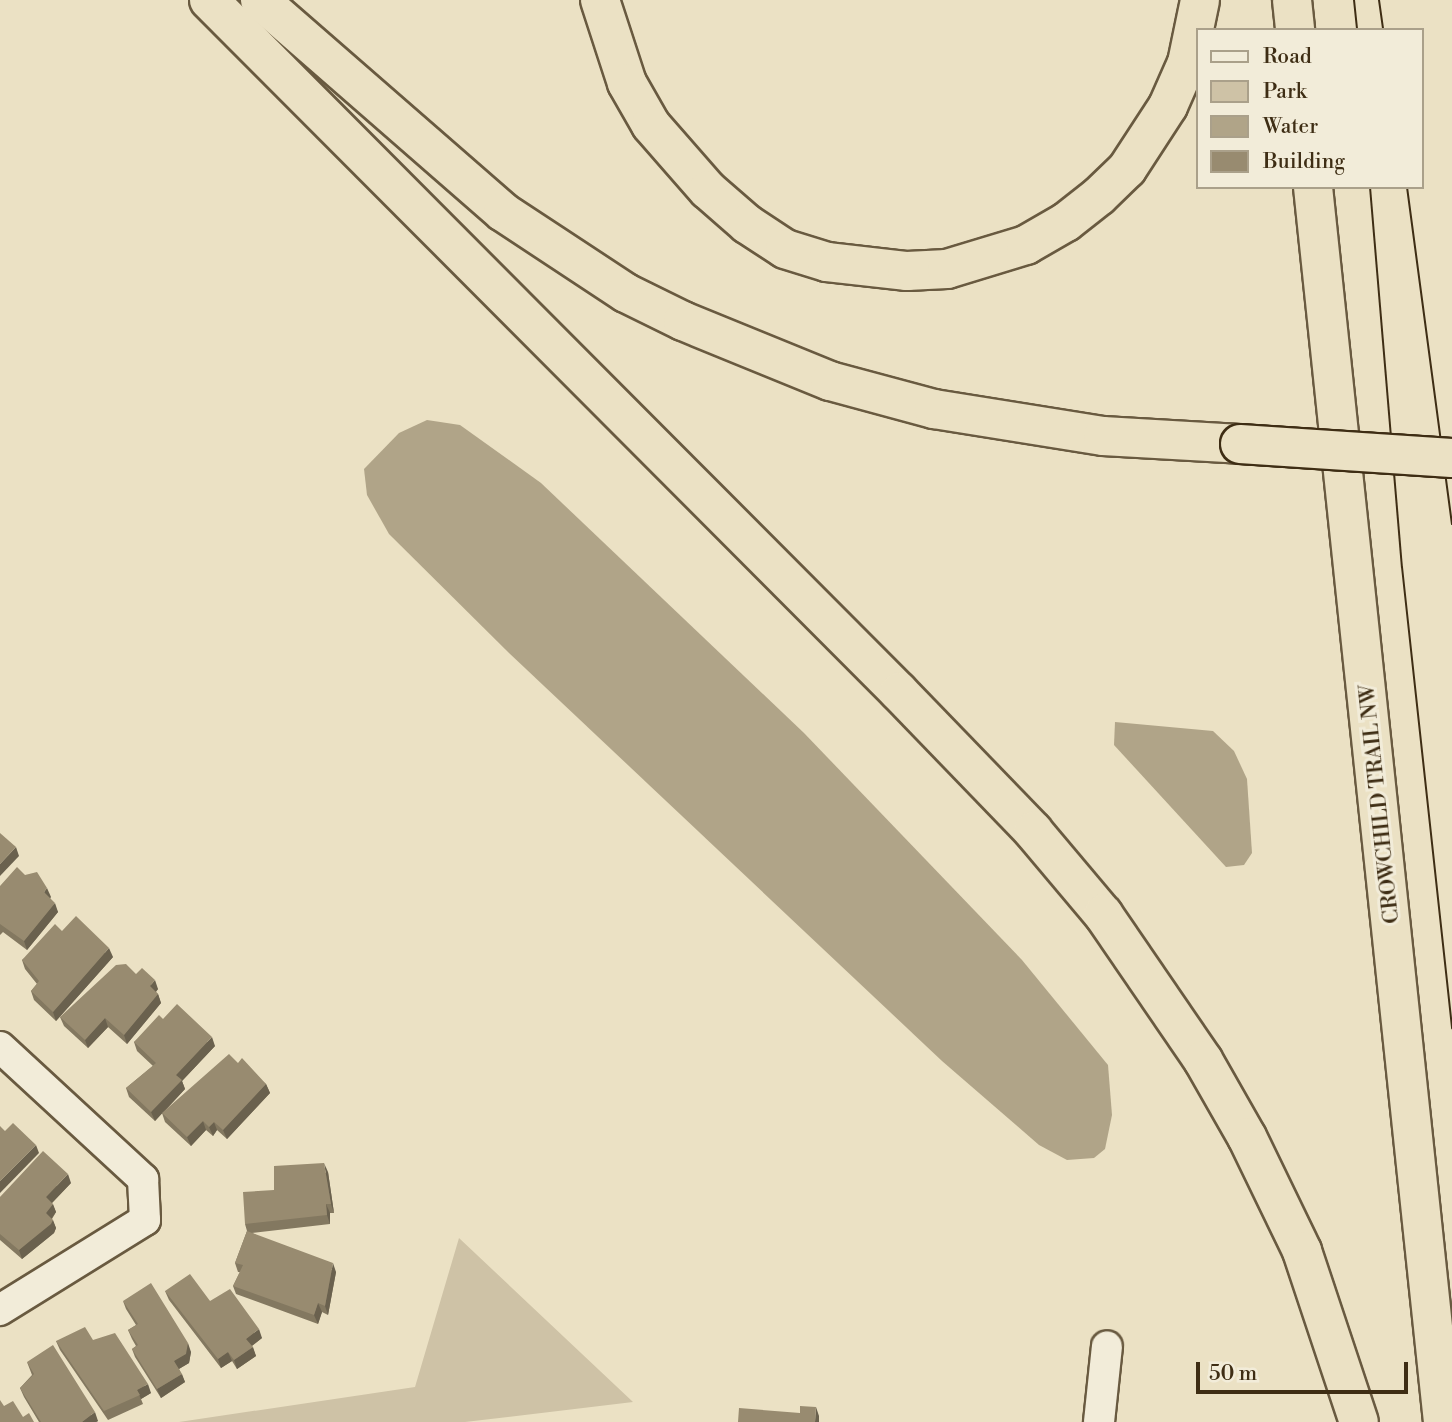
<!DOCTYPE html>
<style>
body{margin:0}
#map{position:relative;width:1452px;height:1422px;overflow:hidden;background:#ebe1c4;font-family:"Libre Bodoni",serif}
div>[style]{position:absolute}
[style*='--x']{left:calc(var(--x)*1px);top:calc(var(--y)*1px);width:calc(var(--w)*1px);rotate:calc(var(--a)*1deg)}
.green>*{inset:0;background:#cec2a6}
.water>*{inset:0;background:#b0a488}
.roads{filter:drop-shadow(2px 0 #695a40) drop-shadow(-2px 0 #695a40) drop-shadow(0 2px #695a40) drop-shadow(0 -2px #695a40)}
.street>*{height:30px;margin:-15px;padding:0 15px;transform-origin:15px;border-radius:15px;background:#f2ecd9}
.highway>*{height:38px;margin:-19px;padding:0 19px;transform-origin:19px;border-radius:19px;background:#ebe1c4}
.tram>*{height:2px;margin:-1px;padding:0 1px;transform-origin:1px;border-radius:1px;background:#3e2d14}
.bridges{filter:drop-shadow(2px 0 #3e2d14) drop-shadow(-2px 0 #3e2d14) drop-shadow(0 2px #3e2d14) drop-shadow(0 -2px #3e2d14)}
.highway-bridge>*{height:38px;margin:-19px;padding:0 19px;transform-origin:19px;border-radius:19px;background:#ebe1c4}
.wall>*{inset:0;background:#837860}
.shaded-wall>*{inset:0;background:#6a614e}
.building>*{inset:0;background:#988b70}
span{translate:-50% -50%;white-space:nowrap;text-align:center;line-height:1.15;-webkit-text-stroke:6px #f2ecd9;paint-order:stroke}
.street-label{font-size:21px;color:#3e2d14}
.legend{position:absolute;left:1196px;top:28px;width:228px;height:161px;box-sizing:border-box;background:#f2ecd9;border:2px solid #aaa08a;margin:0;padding:9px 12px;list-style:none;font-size:21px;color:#3e2d14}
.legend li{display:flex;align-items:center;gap:14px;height:35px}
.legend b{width:35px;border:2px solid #aaa08a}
.scale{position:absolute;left:1196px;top:1362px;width:212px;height:32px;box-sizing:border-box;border:4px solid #3e2d14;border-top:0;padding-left:9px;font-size:21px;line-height:24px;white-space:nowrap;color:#3e2d14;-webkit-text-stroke:5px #f2ecd9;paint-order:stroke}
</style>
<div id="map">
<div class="green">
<div style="clip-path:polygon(459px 1238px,633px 1402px,465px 1422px,179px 1422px,415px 1387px)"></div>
</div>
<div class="water">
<div style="clip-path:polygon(427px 420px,460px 425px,541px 483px,804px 733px,1022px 960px,1108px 1065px,1112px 1115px,1105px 1149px,1094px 1158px,1067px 1160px,1039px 1145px,942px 1061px,509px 653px,389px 534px,367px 495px,364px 469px,399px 433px)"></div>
<div style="clip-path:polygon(1115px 722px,1213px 731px,1234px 751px,1247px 779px,1252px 853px,1244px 865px,1226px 867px,1114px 745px)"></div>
</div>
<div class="roads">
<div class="street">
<div style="--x:0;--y:1047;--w:195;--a:42.7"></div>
<div style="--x:143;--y:1179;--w:41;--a:87.2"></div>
<div style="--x:145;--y:1220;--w:171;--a:148.2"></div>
<div style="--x:1099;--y:1422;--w:76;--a:-84"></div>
</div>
<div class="highway">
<div style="--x:209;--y:0;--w:977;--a:45.08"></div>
<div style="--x:899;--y:692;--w:193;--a:46"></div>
<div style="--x:1033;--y:831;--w:109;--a:49.9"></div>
<div style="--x:1103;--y:914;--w:177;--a:55.6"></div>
<div style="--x:1203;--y:1060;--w:89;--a:60.3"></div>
<div style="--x:1247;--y:1137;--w:127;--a:64.2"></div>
<div style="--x:1302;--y:1251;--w:180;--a:71.6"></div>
<div style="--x:260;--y:0;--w:322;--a:41.1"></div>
<div style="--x:503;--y:212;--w:147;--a:33.4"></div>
<div style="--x:626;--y:293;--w:64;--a:26.2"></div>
<div style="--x:683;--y:321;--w:159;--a:22.2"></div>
<div style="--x:830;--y:381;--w:108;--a:15.1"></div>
<div style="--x:934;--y:409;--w:171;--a:9.1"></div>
<div style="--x:1103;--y:436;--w:137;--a:3.3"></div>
<div style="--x:600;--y:0;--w:87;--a:72"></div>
<div style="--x:627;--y:83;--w:48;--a:60.3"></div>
<div style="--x:651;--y:125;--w:86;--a:48.8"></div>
<div style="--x:708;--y:190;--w:52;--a:41.1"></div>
<div style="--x:747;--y:224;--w:45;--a:33.3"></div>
<div style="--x:785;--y:249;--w:44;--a:17.2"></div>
<div style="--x:827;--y:262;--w:81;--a:6.4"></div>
<div style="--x:907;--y:271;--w:40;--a:-2.9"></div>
<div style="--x:947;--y:269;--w:83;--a:-16.9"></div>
<div style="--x:1026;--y:245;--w:46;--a:-29.9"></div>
<div style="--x:1066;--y:222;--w:42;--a:-38.2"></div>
<div style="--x:1099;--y:196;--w:39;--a:-44"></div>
<div style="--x:1127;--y:169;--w:75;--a:-56.9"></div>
<div style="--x:1168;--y:106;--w:47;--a:-66.2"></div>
<div style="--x:1187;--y:63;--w:64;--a:-78.3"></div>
<div style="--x:1292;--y:0;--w:30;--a:84"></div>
<div style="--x:1313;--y:187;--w:1242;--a:83.99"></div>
</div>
</div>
<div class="tram">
<div style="--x:1354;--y:0;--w:30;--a:84"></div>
<div style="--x:1379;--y:0;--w:30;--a:82"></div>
<div style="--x:1370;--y:187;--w:381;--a:85.2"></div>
<div style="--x:1402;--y:567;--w:464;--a:83.8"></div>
<div style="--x:1407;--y:187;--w:340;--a:82.4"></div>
</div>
<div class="bridges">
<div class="highway-bridge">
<div style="--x:1240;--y:444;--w:212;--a:3.8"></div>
</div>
</div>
<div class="wall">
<div style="clip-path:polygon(0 886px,51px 897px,50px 898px,58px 912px,27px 950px,3px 932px,0 935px)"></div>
<div style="clip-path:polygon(62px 931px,113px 957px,56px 1021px,34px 1000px,31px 991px,37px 984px,25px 969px,22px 960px)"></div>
<div style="clip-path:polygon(136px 974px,158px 989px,156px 992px,158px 994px,161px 1003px,127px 1044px,108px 1027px,88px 1048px,64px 1026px,60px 1017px)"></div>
<div style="clip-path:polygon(163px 1019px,215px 1046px,182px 1081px,185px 1089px,164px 1112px,238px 1063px,266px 1084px,270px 1093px,227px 1139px,217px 1130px,213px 1136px,206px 1130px,191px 1146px,165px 1122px,162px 1113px,155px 1121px,129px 1097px,126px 1088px,153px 1066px,137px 1051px,134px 1042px)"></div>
<div style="clip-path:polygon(328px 1172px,334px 1213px,330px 1213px,330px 1224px,252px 1233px,336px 1272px,328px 1315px,322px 1312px,318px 1324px,236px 1294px,233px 1286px,240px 1272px,238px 1272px,235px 1263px,247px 1231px,245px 1224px,274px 1190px)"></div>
<div style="clip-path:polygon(71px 1183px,52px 1203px,56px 1212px,52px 1219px,56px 1228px,54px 1233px,22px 1259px,0 1240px,0 1197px)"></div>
<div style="clip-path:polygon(165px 1291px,210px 1301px,262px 1338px,252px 1346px,256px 1356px,237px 1369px,232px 1361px,221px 1368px,169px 1300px)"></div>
<div style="clip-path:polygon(123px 1301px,191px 1352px,189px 1363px,179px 1369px,185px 1382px,161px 1398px,135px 1357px,132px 1349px,136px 1346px,132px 1339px,128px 1330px,136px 1325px,126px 1309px)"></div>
<div style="clip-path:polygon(93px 1340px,151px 1393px,141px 1399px,143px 1404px,108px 1420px,60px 1350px,56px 1341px)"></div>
<div style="clip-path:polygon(27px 1362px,98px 1421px,96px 1422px,39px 1422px,24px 1397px,20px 1388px,32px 1375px)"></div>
</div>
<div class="shaded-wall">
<div style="clip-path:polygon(16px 847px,19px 856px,0 876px,0 864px)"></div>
<div style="clip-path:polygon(47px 888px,51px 897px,47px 901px,44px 892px)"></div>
<div style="clip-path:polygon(55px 903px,58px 912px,27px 950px,24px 941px)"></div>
<div style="clip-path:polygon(109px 948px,113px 957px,56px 1021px,53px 1012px)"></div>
<div style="clip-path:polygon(155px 980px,158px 989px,153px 995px,150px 986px)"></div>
<div style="clip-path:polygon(158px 994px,161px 1003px,127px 1044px,124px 1035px)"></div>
<div style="clip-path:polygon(105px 1018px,108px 1027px,88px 1048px,85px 1040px)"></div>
<div style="clip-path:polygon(212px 1037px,215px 1046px,182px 1081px,185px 1089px,155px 1121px,151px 1112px,176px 1075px)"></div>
<div style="clip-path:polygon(266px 1084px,270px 1093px,227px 1139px,223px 1130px)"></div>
<div style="clip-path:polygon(203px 1121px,206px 1130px,191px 1146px,187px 1137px)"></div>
<div style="clip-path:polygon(214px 1122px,217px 1130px,213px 1136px,209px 1127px)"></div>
<div style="clip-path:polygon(36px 1145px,39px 1153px,0 1193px,0 1181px)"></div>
<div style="clip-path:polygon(324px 1163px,328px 1172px,334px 1213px,331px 1204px)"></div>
<div style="clip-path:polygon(68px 1174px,71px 1183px,49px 1206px,46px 1197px)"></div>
<div style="clip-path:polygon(53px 1204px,56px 1212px,49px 1222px,46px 1213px)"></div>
<div style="clip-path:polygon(326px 1204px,330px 1213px,330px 1224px,327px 1215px)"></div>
<div style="clip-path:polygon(53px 1220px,56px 1228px,54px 1233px,22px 1259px,19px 1250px)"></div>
<div style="clip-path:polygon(333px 1263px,336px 1272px,328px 1315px,325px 1306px)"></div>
<div style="clip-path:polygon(318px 1303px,322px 1312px,318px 1324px,314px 1315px)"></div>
<div style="clip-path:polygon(259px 1329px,262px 1338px,249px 1348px,246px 1339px)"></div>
<div style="clip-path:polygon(188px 1343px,191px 1352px,189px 1363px,177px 1370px,174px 1361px)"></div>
<div style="clip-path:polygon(253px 1347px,256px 1356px,237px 1369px,234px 1360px)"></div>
<div style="clip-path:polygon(228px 1352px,232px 1361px,221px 1368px,218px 1359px)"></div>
<div style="clip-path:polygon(182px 1374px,185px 1382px,161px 1398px,157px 1389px)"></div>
<div style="clip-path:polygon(148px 1384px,151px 1393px,141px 1399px,137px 1390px)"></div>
<div style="clip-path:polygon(816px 1407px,819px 1416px,819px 1422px,815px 1422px)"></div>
<div style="clip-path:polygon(95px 1412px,98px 1421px,96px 1422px,82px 1422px)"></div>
</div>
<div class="building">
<div style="clip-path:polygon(0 833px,16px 847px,0 864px)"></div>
<div style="clip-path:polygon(17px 867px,25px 875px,37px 872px,47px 888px,44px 892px,55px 903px,24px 941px,0 924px,0 886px)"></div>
<div style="clip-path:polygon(76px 916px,109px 948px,53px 1012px,31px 991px,39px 981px,22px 960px,55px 924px,62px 931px)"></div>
<div style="clip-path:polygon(126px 964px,136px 974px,142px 968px,155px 980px,150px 986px,158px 994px,124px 1035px,105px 1018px,85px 1040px,60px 1017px,116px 965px)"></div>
<div style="clip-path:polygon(177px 1004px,212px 1037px,176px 1075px,182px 1080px,151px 1112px,126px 1088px,156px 1063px,134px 1042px,159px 1015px,163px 1019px)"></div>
<div style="clip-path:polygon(229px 1054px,238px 1063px,242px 1058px,266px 1084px,223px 1130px,214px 1122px,209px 1127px,203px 1121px,187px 1137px,162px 1113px)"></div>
<div style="clip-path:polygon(13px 1123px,36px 1145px,0 1181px,0 1126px,5px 1131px)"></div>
<div style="clip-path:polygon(43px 1151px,68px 1174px,46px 1197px,53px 1204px,46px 1213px,53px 1220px,51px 1224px,19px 1250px,0 1234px,0 1197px)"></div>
<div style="clip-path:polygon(324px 1163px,331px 1204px,326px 1204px,327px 1215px,245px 1224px,243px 1192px,274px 1190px,274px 1166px)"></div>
<div style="clip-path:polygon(247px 1231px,333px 1263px,325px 1306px,318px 1303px,314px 1315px,233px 1286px,243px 1265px,235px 1263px)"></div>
<div style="clip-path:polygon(190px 1274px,210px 1301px,230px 1289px,259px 1329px,246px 1339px,253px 1347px,234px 1360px,228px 1352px,218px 1359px,165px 1291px)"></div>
<div style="clip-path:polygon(151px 1283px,188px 1343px,186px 1354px,174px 1361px,182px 1374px,157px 1389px,132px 1349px,138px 1345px,128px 1330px,138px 1324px,123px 1301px)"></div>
<div style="clip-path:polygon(85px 1327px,93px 1340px,115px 1333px,148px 1384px,137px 1390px,140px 1395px,104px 1411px,56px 1341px)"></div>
<div style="clip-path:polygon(53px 1345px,95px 1412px,82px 1422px,41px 1422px,20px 1388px,34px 1374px,27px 1362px)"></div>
<div style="clip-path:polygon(0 1400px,4px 1406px,13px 1401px,23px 1417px,29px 1413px,34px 1422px,0 1422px)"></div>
<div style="clip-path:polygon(800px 1406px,816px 1407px,815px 1422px,738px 1422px,739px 1408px,800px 1413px)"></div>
</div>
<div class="street-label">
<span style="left:1380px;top:804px;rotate:-96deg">CROWCHILD TRAIL NW</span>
</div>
<ul class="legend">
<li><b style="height:9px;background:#f2ecd9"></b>Road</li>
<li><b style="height:19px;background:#cec2a6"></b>Park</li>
<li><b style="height:19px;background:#b0a488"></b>Water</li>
<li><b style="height:19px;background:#988b70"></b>Building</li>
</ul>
<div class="scale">50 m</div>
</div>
